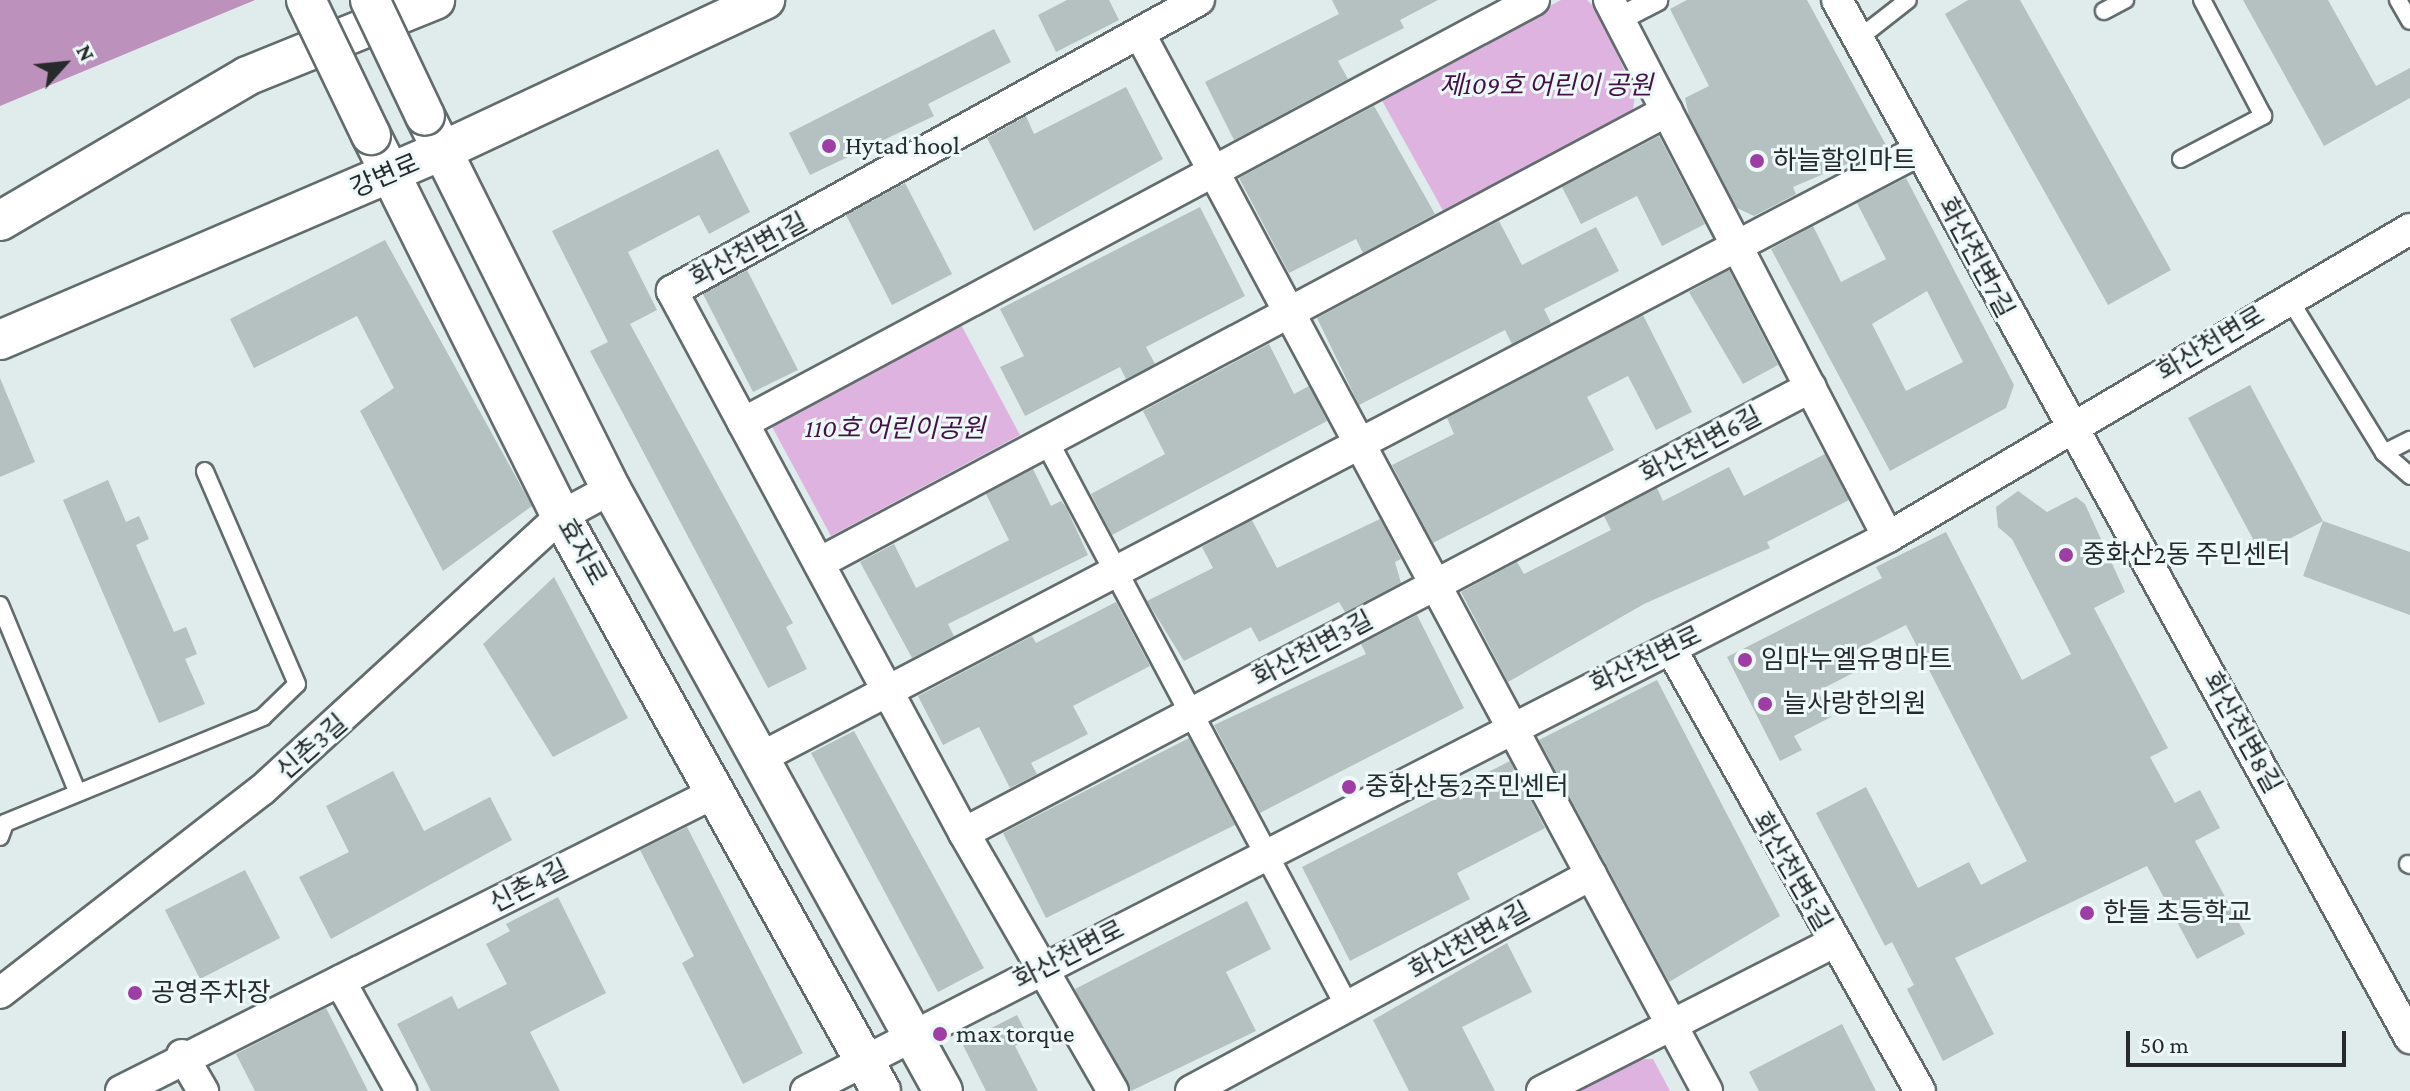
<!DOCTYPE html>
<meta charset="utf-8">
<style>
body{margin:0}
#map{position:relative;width:2410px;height:1091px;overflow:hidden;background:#e0ebeb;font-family:"Crimson Pro","Noto Sans KR",serif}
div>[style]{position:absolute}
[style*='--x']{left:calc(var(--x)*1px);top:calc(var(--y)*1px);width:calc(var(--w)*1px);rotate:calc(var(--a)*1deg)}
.green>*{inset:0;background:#dfb3e0}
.water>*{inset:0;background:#bc92bd}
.building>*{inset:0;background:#b5c0c0}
.roads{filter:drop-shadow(2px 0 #626c6c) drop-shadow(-2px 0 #626c6c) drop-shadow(0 2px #626c6c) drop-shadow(0 -2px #626c6c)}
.service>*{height:16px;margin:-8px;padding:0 8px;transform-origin:8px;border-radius:8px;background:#fff}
.pedestrian>*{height:22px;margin:-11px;padding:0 11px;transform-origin:11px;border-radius:11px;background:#fff}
.minor>*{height:30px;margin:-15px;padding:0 15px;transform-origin:15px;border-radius:15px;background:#fff}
.tertiary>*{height:38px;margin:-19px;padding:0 19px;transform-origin:19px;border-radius:19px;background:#fff}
.bridges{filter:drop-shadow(2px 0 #626c6c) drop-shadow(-2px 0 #626c6c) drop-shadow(0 2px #626c6c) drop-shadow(0 -2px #626c6c)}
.tertiary-bridge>*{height:38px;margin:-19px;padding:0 19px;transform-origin:19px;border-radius:19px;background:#fff}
.dots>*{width:22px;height:22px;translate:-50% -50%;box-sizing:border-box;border:4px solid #edf9f9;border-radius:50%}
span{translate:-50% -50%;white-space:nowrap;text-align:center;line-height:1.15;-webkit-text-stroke:6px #edf9f9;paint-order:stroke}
.park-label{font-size:26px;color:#441047;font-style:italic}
.poi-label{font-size:26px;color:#262a2a}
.left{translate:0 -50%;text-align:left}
.street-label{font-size:26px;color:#262a2a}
.north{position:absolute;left:24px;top:24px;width:80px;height:80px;-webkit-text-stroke:6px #edf9f9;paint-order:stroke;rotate:63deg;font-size:22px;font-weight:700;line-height:32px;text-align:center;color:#262a2a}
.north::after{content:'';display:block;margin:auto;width:28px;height:36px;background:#262a2a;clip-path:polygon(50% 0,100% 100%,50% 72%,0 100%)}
.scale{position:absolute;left:2126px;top:1031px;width:220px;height:36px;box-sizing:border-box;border:4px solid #262a2a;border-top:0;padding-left:10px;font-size:24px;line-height:28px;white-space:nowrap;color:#262a2a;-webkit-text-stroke:6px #edf9f9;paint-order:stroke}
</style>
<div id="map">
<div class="green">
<div style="clip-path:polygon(1561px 0,1587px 0,1598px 11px,1635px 94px,1632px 118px,1446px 216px,1380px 97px)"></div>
<div style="clip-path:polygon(959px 321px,1020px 435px,831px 536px,770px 423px)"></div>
<div style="clip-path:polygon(1653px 1059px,1670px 1091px,1563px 1091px,1620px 1060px)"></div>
</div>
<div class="water">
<div style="clip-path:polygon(0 0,255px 0,0 106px)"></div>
</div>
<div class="building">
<div style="clip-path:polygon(1067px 0,1109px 0,1119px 20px,1056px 52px,1038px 15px)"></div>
<div style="clip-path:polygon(1332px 0,1438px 0,1400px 20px,1404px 28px,1338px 61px,1348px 79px,1234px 140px,1205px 82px,1339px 14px)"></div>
<div style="clip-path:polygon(1687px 0,1807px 0,1887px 147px,1793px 187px,1796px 194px,1754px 216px,1737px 208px,1689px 116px,1685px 98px,1709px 86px,1670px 9px)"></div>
<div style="clip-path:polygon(1968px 0,2020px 0,2171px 270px,2108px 305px,1945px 14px)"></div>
<div style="clip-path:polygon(2243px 0,2328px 0,2376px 86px,2410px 68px,2410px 98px,2324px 146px)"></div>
<div style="clip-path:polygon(994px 29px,1011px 62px,928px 104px,934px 116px,810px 175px,789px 133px)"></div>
<div style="clip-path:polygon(1126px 87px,1163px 159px,1034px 231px,987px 138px,1026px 116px,1034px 134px)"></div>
<div style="clip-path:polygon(1374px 106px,1435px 214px,1363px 253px,1356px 239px,1289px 273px,1239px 178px)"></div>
<div style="clip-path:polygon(1659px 136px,1705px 224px,1662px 246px,1637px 196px,1581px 224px,1562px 187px)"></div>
<div style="clip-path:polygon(718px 149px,750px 212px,709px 234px,699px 215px,628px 252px,657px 310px,630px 324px,793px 623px,786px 627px,807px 669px,768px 688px,590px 351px,608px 342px,552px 231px)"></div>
<div style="clip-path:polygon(evenodd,1906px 178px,2014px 385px,2006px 408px,1890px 471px,1771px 249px,1813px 226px,1841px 282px,1886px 259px,1857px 203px,1906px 178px,1927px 291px,1963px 362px,1906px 391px,1872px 324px,1927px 291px)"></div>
<div style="clip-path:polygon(905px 183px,952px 274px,892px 305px,846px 215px)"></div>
<div style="clip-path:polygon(1200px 207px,1245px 296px,1146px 347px,1155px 364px,1126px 379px,1120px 367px,1025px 416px,1000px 367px,1024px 356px,1000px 309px)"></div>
<div style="clip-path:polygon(1499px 221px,1522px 265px,1596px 227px,1619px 271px,1544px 309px,1551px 323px,1512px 344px,1505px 330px,1359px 405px,1317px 318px)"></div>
<div style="clip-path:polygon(385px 240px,532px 506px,443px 571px,360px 411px,394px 388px,357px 316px,254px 368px,230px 319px)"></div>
<div style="clip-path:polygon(747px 270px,798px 370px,753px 392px,703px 294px)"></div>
<div style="clip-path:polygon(1729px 270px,1778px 365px,1743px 384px,1689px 292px)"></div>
<div style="clip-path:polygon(1643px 315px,1692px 412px,1656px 430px,1628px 376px,1587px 397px,1614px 450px,1433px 543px,1392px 465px,1454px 434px,1447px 418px)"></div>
<div style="clip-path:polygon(1269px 344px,1294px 394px,1309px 386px,1327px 421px,1112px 535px,1091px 494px,1165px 454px,1143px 411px)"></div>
<div style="clip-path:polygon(0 378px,35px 462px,0 477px)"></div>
<div style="clip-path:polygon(2250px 385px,2323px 521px,2261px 554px,2188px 418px)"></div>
<div style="clip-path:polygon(1825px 454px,1849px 500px,1767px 542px,1770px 548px,1644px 604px,1508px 682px,1461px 592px,1517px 562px,1524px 574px,1611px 530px,1604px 516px,1657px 488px,1663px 501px,1729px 467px,1744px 496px)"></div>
<div style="clip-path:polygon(1033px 469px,1051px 506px,1061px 501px,1066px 507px,1088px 555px,948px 624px,954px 636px,912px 658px,860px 562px,894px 544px,916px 588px,1009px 540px,986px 494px)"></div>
<div style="clip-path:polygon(108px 480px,126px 522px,139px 516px,149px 539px,136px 545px,174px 632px,186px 627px,197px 654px,185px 659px,205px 704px,159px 723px,63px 500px)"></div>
<div style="clip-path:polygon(2018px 491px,2047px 512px,2076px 497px,2085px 504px,2125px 592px,2094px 608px,2168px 748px,2150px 757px,2175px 803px,2200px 790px,2220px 828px,2195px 841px,2245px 934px,2197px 959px,2147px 866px,1955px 958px,1994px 1034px,1943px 1061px,1907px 989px,1914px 985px,1892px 942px,1885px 946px,1816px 813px,1866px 787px,1918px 888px,1969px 862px,1981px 885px,2027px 861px,1906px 625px,1848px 654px,1857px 671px,1818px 691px,1831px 717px,1794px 736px,1802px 750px,1780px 761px,1727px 657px,1882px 578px,1876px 567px,1946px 532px,2022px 680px,2071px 654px,2012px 539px,1998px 527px,1996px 507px)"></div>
<div style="clip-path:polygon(1380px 519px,1401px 559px,1395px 562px,1401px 583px,1345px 612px,1339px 602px,1259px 642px,1251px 627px,1184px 661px,1147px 601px,1213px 568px,1202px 547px,1252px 520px,1277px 568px)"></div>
<div style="clip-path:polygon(2323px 521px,2410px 552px,2410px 615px,2303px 576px)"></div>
<div style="clip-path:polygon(554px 577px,628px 718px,553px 757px,483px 644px)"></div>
<div style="clip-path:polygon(1116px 602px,1150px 666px,1073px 706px,1088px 734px,1031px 763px,1037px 774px,1010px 788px,979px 727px,943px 745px,918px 696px,1032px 636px,1036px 643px)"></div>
<div style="clip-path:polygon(1417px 615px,1464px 708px,1260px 813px,1214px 725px,1366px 654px,1361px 644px)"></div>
<div style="clip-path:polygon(1657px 680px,1780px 916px,1669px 982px,1539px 740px)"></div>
<div style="clip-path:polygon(854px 731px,984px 968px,938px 992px,811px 753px)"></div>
<div style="clip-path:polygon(1189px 738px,1235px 825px,1046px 918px,1003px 833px)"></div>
<div style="clip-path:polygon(1510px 761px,1545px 828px,1457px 873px,1470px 899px,1350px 961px,1302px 867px)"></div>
<div style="clip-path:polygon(393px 771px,424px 831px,490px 797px,512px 840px,331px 939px,299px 877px,349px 852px,326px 806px)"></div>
<div style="clip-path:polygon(687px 827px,803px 1053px,743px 1084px,682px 963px,694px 956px,640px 850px)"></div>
<div style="clip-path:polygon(245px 870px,280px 938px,200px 979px,165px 910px)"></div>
<div style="clip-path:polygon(558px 897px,606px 993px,530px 1032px,560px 1091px,431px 1091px,397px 1024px,452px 996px,458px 1009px,507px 984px,486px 944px,510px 931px,506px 924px)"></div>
<div style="clip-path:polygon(1247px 901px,1271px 949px,1226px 972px,1256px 1031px,1131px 1091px,1075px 989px)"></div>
<div style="clip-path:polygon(1507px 943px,1532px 992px,1462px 1027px,1495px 1091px,1409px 1091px,1373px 1020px)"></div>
<div style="clip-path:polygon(326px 1008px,368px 1091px,255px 1091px,236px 1054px)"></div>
<div style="clip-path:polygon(1017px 1015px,1029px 1038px,1015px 1046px,1038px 1091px,986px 1091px,962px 1043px)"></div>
<div style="clip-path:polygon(1842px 1024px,1876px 1091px,1759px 1091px,1749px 1072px)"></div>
</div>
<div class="roads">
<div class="service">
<div style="--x:2398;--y:0;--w:24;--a:60"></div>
<div style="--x:2104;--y:11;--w:24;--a:-28"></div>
<div style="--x:1858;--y:39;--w:63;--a:-38"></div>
<div style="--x:2181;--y:159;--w:93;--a:-27.7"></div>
<div style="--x:2263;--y:116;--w:131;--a:-117.7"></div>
<div style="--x:2288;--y:297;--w:183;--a:58.4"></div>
<div style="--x:2384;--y:453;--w:35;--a:41"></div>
<div style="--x:2384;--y:453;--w:29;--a:-27"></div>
<div style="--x:0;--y:605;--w:201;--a:67.5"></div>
<div style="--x:0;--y:837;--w:15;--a:-70"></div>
<div style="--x:5;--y:823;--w:279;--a:-22.3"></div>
<div style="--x:263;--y:717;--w:47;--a:-44.1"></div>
<div style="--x:297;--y:684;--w:232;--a:-113.4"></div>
<div style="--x:2408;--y:864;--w:2;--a:27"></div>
</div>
<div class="pedestrian">
<div style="--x:1619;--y:19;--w:42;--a:-27.2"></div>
<div style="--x:1046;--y:440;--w:643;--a:62"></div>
</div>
<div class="minor">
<div style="--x:1609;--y:0;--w:605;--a:62.55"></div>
<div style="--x:1837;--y:0;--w:1186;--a:61.1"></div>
<div style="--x:1142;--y:38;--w:1195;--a:61.78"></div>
<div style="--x:743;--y:423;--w:897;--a:-28.14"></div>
<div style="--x:819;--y:563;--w:961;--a:-28.06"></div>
<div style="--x:1671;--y:649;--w:507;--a:60.61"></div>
<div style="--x:758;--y:759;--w:1310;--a:-27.66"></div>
<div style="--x:964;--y:833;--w:957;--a:-27.77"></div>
<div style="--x:340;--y:981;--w:126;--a:61"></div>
<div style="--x:0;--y:993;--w:331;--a:-37.8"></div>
<div style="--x:262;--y:790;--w:406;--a:-42.5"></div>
<div style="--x:561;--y:516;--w:57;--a:-28.4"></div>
<div style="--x:182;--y:1055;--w:42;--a:59.7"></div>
<div style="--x:121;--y:1091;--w:668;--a:-26.68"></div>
<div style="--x:806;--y:1091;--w:1216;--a:-27.11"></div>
<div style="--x:1888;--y:537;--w:606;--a:-30.54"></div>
<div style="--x:1113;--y:1091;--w:298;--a:-120"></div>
<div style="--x:964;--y:833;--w:616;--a:-118.31"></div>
<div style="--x:672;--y:291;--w:602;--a:-28.91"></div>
<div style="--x:1191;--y:1091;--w:455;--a:-28.4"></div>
<div style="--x:1542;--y:1091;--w:326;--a:-27"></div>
</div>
<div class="tertiary">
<div style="--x:425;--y:116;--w:417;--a:63.5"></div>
<div style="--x:611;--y:489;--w:687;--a:61.12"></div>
<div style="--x:371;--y:135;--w:426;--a:63.5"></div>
<div style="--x:561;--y:516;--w:658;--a:60.9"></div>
<div style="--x:0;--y:221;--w:286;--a:-30.4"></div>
<div style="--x:247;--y:76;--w:203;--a:-22"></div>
<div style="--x:0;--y:340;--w:481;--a:-23.2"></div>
<div style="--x:442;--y:151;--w:357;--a:-25.1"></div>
</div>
</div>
<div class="bridges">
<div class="tertiary-bridge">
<div style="--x:306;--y:0;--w:150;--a:64.3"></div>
<div style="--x:370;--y:0;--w:128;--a:64.6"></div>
</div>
</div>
<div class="dots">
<div style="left:829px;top:146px;background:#9e3da4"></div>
<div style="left:1757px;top:161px;background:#9e3da4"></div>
<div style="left:2066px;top:555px;background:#9e3da4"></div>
<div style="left:1745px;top:660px;background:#9e3da4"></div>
<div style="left:1765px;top:704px;background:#9e3da4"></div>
<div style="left:1349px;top:787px;background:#9e3da4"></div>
<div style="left:2087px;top:913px;background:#9e3da4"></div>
<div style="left:135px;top:993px;background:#9e3da4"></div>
<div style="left:940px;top:1034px;background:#9e3da4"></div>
</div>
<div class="park-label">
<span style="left:1546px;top:86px">제109호 어린이 공원</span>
<span style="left:895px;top:429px">110호 어린이공원</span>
</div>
<div class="poi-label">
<span class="left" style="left:845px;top:146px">Hytad hool</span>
<span class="left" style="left:1773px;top:161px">하늘할인마트</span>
<span class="left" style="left:2082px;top:555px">중화산2동 주민센터</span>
<span class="left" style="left:1761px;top:660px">임마누엘유명마트</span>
<span class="left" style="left:1783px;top:704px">늘사랑한의원</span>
<span class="left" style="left:1365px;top:787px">중화산동2주민센터</span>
<span class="left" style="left:2103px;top:913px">한들 초등학교</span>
<span class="left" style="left:151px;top:993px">공영주차장</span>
<span class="left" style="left:956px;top:1034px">max torque</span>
</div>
<div class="street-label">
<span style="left:385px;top:176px;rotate:-23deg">강변로</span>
<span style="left:749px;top:250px;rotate:-28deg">화산천변1길</span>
<span style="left:1976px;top:258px;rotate:62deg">화산천변7길</span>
<span style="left:2211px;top:344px;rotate:-31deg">화산천변로</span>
<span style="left:1701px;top:445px;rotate:-28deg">화산천변6길</span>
<span style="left:582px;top:552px;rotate:61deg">효자로</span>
<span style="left:1313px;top:649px;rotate:-28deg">화산천변3길</span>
<span style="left:1646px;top:660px;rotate:-26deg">화산천변로</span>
<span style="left:2242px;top:733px;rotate:61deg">화산천변8길</span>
<span style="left:312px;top:747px;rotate:-41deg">신촌3길</span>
<span style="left:1792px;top:872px;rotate:60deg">화산천변5길</span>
<span style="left:529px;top:886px;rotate:-27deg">신촌4길</span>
<span style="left:1470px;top:941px;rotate:-29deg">화산천변4길</span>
<span style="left:1069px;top:955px;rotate:-27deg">화산천변로</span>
</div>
<div class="north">N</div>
<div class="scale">50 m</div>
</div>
